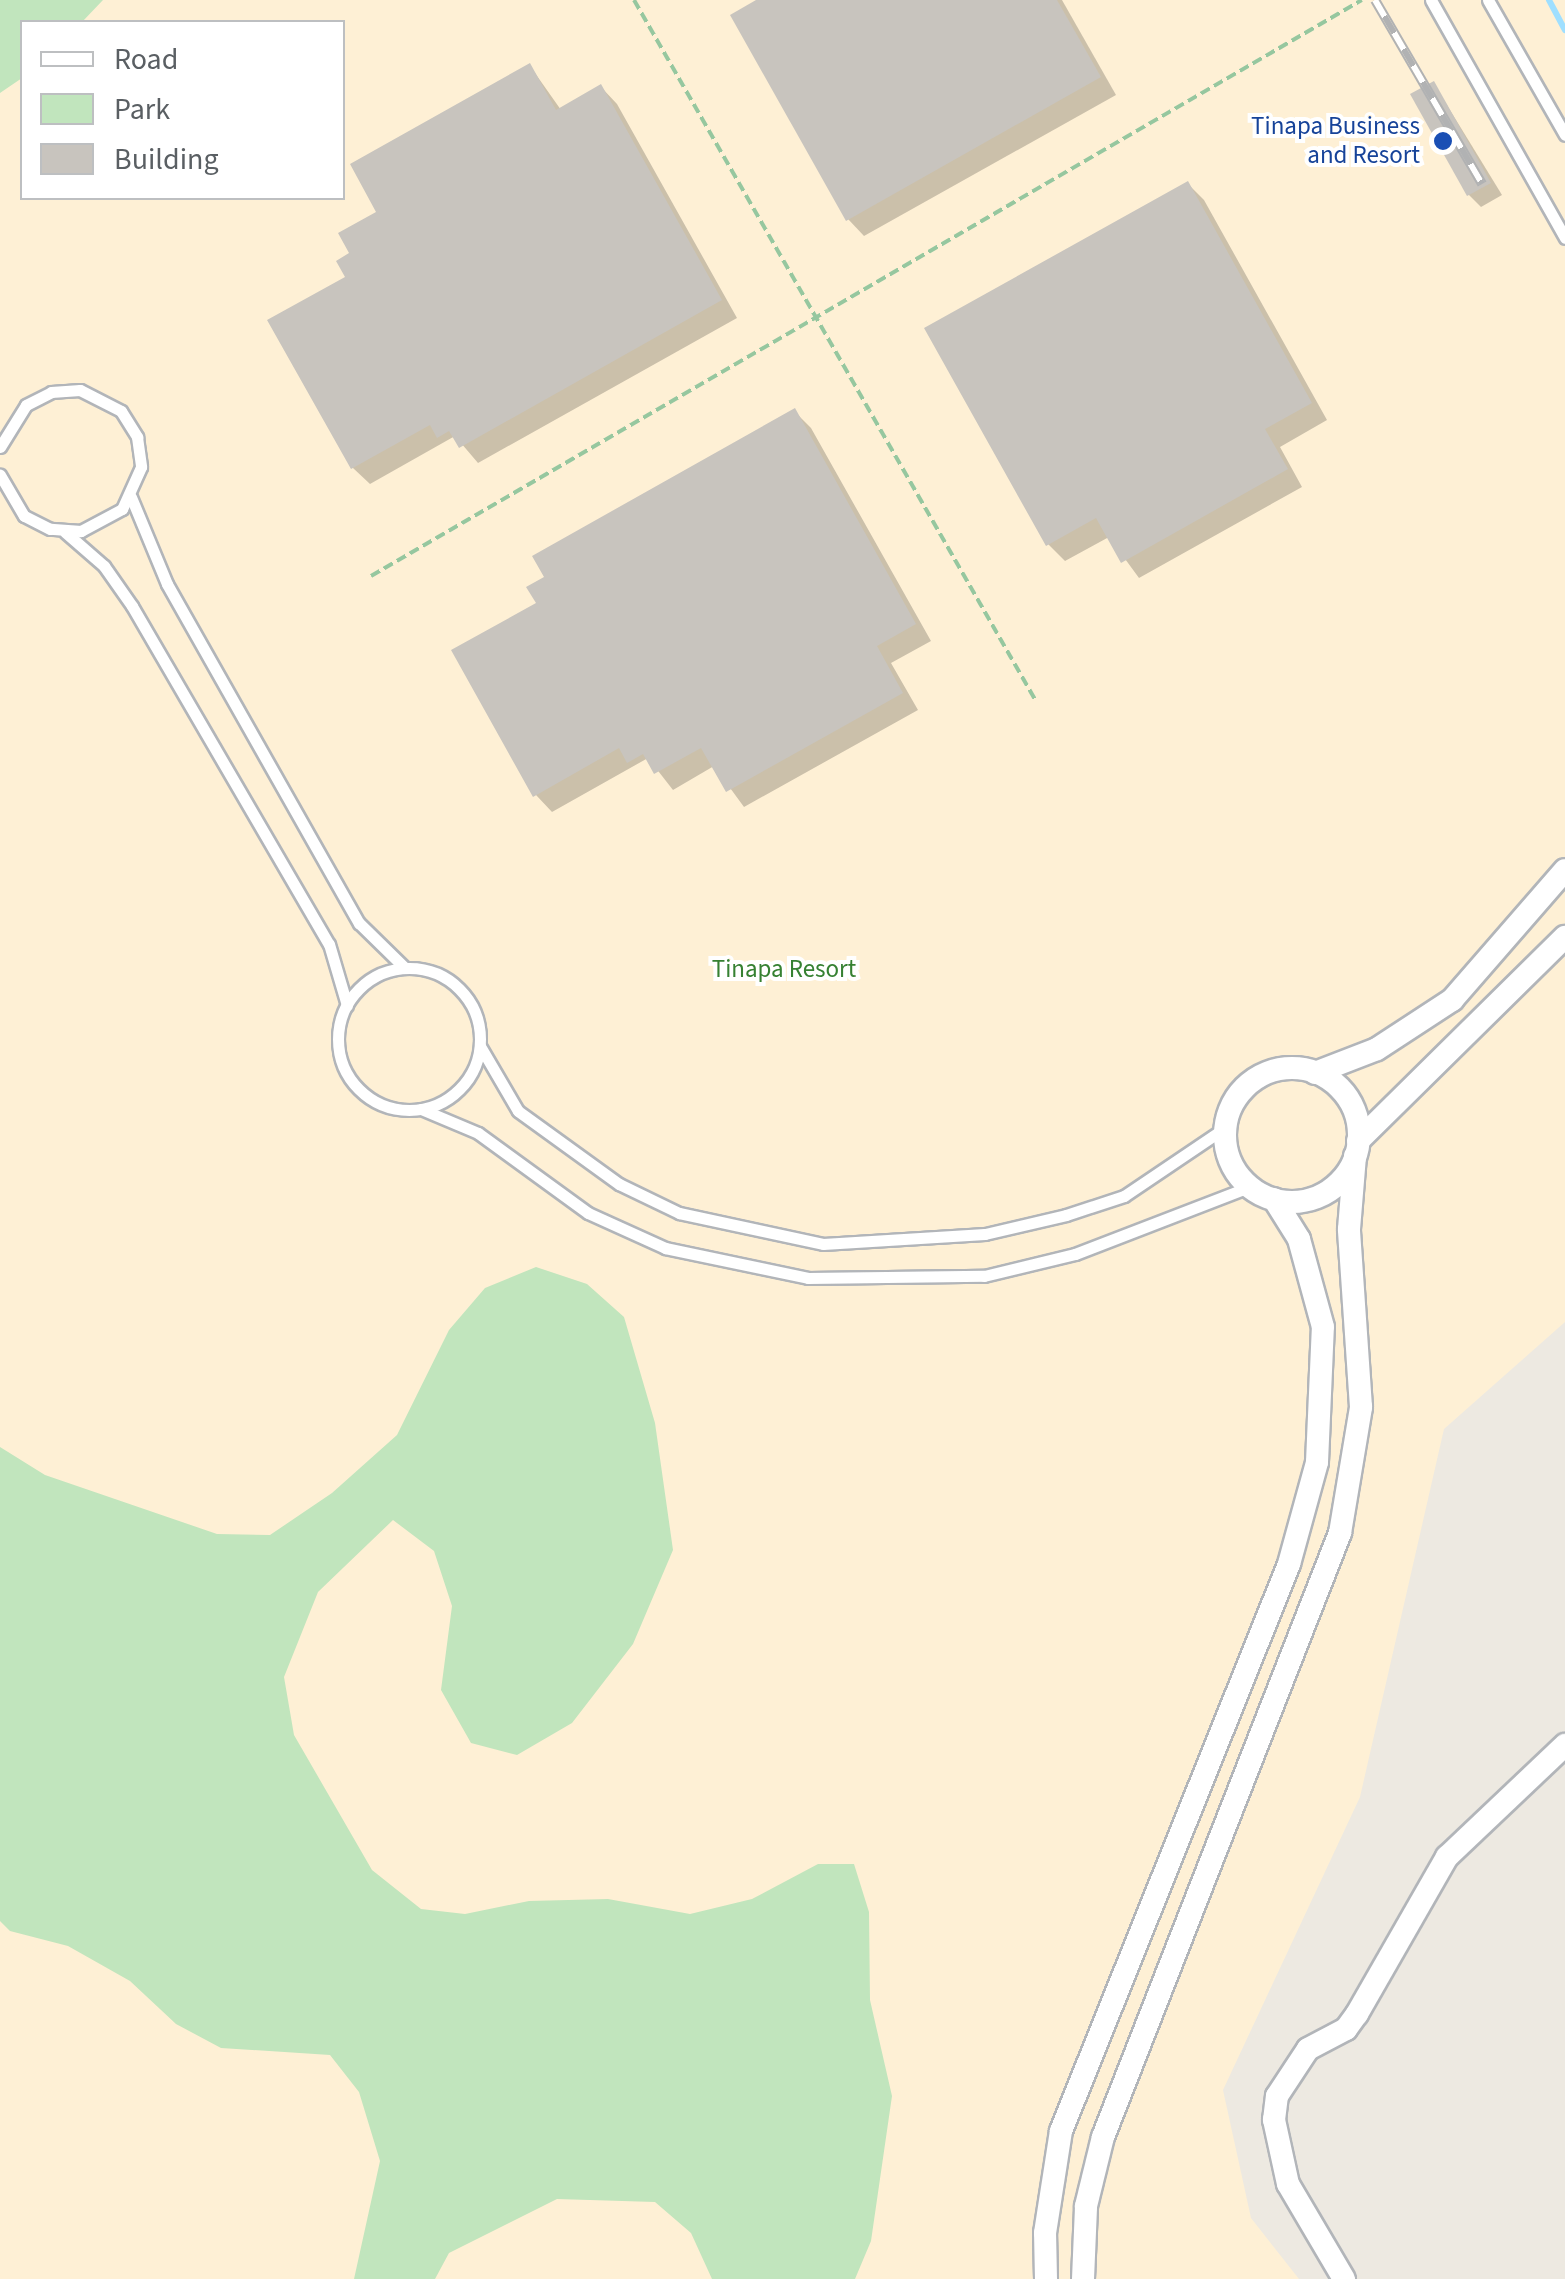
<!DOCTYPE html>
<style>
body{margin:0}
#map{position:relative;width:1565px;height:2279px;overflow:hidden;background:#ede9e1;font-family:"Source Sans 3",sans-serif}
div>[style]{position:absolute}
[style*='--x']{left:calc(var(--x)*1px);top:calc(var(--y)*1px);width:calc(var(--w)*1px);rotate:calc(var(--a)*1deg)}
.commercial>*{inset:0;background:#fef0d5}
.green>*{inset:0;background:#c1e5bd}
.shadow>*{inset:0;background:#0003}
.stream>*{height:6px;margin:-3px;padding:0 3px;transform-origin:3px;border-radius:3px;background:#9fdfff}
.building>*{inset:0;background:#c8c4be}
.path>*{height:4px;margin-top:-2px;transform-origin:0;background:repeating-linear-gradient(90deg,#96c79f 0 10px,transparent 0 15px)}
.roads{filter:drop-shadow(2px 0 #b2b5b9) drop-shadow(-2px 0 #b2b5b9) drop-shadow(0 2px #b2b5b9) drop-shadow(0 -2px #b2b5b9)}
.lane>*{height:11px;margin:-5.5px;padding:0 5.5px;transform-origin:5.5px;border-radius:5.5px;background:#fff}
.lane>.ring{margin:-5.5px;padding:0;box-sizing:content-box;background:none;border:11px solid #fff;border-radius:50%}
.street>*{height:22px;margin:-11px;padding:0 11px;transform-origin:11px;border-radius:11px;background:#fff}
.street>.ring{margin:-11px;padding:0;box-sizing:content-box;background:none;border:22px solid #fff;border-radius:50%}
.rail>*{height:10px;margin-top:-5px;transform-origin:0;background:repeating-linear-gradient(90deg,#fff 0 19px,#b1b2b3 0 38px);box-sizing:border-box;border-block:2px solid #b1b2b3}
.dots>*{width:28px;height:28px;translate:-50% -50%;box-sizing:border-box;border:5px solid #fff;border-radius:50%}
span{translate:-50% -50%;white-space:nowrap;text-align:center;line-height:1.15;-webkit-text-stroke:8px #fff;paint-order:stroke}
.transit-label{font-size:25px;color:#164399}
.right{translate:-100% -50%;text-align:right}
.park-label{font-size:25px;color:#368132}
.legend{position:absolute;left:20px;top:20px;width:325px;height:180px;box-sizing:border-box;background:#fff;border:2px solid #bdbfc1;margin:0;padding:12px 18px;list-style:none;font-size:30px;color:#5a5f63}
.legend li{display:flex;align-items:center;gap:20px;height:50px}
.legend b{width:50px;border:2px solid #bdbfc1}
</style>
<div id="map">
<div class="commercial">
<div style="clip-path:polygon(evenodd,0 0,1565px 0,1565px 1322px,1444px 1429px,1360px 1797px,1223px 2090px,1251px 2218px,1299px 2279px,0 2279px,0 0,22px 22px,342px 22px,342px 198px,22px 198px,22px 22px)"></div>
</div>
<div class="green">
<div style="clip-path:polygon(0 0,103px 0,82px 22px,22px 22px,22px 78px,0 93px)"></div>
<div style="clip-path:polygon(536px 1267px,587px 1284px,624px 1317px,655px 1423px,673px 1550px,633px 1644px,572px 1723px,517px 1755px,471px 1743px,441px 1690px,452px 1606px,434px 1551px,393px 1520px,318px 1592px,284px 1677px,294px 1735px,372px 1870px,421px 1909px,465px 1914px,529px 1901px,608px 1899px,690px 1914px,752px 1899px,818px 1864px,854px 1864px,869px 1912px,870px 2000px,892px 2096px,871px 2241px,855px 2279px,712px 2279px,691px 2233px,655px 2202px,557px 2199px,449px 2253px,435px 2279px,354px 2279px,380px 2161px,359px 2092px,330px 2055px,221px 2048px,176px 2024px,130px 1981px,68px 1946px,10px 1931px,0 1921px,0 1447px,45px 1475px,217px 1534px,270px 1535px,332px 1493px,397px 1435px,449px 1330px,485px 1288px)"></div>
</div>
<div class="shadow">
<div style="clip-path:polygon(762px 0,1062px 0,1116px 95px,864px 236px,848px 219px)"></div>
<div style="clip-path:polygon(530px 66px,561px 110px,601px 87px,617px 104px,737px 318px,478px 463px,455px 436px,370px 484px,353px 468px,349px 256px,380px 213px)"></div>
<div style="clip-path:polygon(1434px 84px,1502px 195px,1481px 207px,1469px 195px)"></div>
<div style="clip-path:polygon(1188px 184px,1204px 200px,1327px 420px,1280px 447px,1302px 487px,1139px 578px,1109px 537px,1065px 561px,1048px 544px)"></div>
<div style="clip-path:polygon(795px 412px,811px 428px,931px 641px,891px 663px,918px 710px,744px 807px,714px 766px,673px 790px,648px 758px,552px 812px,536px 795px,540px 604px)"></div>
</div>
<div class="stream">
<div style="--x:1549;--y:0;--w:34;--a:62"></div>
</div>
<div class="building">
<div style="clip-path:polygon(756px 0,1057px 0,1101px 77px,846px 221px,730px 15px)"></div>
<div style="clip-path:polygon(530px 63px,556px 110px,601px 84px,722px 300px,459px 448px,449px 431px,437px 438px,430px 425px,351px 469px,267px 320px,345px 277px,336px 261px,349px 253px,338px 233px,376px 212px,350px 164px)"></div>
<div style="clip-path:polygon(1434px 81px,1491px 183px,1467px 196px,1410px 94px)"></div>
<div style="clip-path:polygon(1188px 181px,1312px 403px,1265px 429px,1288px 469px,1121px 563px,1096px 518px,1046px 546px,924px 328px)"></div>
<div style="clip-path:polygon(795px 408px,916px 624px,877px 646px,903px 693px,726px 792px,701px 748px,654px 774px,643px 754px,627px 763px,619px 748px,533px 797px,451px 650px,536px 603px,526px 587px,544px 577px,532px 556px)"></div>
</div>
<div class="path">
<div style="--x:634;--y:0;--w:808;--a:60.17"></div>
<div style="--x:371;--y:576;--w:1146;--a:-30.17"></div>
</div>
<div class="roads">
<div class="lane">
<div style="--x:1431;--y:0;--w:273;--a:60.6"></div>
<div style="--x:1488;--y:0;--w:155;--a:60.3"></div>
<div style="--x:0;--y:447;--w:49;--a:-58.2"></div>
<div style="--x:26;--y:405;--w:28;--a:-27"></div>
<div style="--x:51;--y:392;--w:29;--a:-4"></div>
<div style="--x:80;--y:390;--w:46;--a:27.1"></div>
<div style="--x:121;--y:411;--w:31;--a:58"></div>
<div style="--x:137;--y:437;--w:30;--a:82"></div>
<div style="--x:141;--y:467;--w:46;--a:114.3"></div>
<div style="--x:122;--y:509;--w:47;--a:151.8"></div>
<div style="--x:81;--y:531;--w:31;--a:-176"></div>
<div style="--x:50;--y:529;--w:29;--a:-153"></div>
<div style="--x:24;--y:516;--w:48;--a:-120.3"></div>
<div style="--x:131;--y:497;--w:94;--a:67.5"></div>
<div style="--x:167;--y:584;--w:390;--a:60.5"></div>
<div style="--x:359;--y:923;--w:64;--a:44.4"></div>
<div style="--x:65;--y:532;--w:52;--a:41.1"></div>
<div style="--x:104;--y:566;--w:49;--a:55"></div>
<div style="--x:132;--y:606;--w:391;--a:59.8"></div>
<div style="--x:329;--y:944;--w:64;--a:73.6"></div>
<div class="ring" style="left:338px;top:968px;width:131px;height:131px"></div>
<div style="--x:480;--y:1046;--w:75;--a:59.7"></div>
<div style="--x:518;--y:1111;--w:125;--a:35.9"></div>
<div style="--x:619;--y:1184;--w:67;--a:25.8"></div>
<div style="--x:679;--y:1213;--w:147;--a:12.1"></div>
<div style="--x:823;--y:1244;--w:162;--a:-3.5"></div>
<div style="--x:985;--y:1234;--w:83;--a:-13.2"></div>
<div style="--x:1066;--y:1215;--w:61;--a:-18.1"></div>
<div style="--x:1124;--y:1196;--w:122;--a:-34"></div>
<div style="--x:421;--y:1109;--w:62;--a:22.8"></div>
<div style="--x:478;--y:1133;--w:136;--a:36"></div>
<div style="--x:588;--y:1213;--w:85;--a:24.4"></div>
<div style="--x:665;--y:1248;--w:146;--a:11.8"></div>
<div style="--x:808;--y:1278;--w:176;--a:-0.7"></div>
<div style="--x:984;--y:1276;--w:94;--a:-13.6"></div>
<div style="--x:1075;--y:1254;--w:186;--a:-21.1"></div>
</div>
<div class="street">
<div class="ring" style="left:1225px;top:1068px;width:112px;height:112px"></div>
<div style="--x:1315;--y:1073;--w:66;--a:-21.2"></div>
<div style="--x:1377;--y:1049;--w:90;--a:-33.2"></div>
<div style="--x:1452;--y:1000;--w:172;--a:-49"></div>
<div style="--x:1358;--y:1141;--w:291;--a:-44.6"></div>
<div style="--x:1046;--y:2279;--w:46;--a:-91.2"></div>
<div style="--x:1045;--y:2233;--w:103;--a:-81.1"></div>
<div style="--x:1061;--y:2131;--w:611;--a:-68.09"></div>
<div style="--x:1289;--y:1564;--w:106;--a:-74.6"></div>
<div style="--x:1317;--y:1462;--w:135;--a:-87.5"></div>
<div style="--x:1323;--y:1327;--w:91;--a:-105.3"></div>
<div style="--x:1299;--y:1239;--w:47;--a:-122"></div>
<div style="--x:1083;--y:2279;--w:73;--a:-87.6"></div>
<div style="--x:1086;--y:2206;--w:71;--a:-76.2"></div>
<div style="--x:1103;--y:2137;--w:649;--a:-68.58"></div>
<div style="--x:1340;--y:1533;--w:128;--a:-80.5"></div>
<div style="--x:1361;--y:1407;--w:178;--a:-93.9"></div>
<div style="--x:1349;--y:1229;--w:73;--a:-85.3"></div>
<div style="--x:1344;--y:2279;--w:110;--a:-120.5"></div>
<div style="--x:1288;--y:2184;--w:66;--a:-102.3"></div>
<div style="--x:1274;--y:2120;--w:24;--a:-83"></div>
<div style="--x:1277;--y:2096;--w:56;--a:-56.6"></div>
<div style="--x:1308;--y:2049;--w:43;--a:-27.8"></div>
<div style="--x:1346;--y:2029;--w:19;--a:-54"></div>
<div style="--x:1357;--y:2014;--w:181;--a:-60.2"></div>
<div style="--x:1447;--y:1857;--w:163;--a:-43.5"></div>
</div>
</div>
<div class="rail">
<div style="--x:1375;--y:0;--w:213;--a:59.8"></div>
</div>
<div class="dots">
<div style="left:1443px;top:141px;background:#1a4fb4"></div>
</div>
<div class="transit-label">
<span class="right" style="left:1420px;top:141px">Tinapa Business<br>and Resort</span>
</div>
<div class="park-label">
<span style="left:784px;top:969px">Tinapa Resort</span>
</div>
<ul class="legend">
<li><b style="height:12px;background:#fff"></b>Road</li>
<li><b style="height:28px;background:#c1e5bd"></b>Park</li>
<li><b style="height:28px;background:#c8c4be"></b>Building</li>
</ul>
</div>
